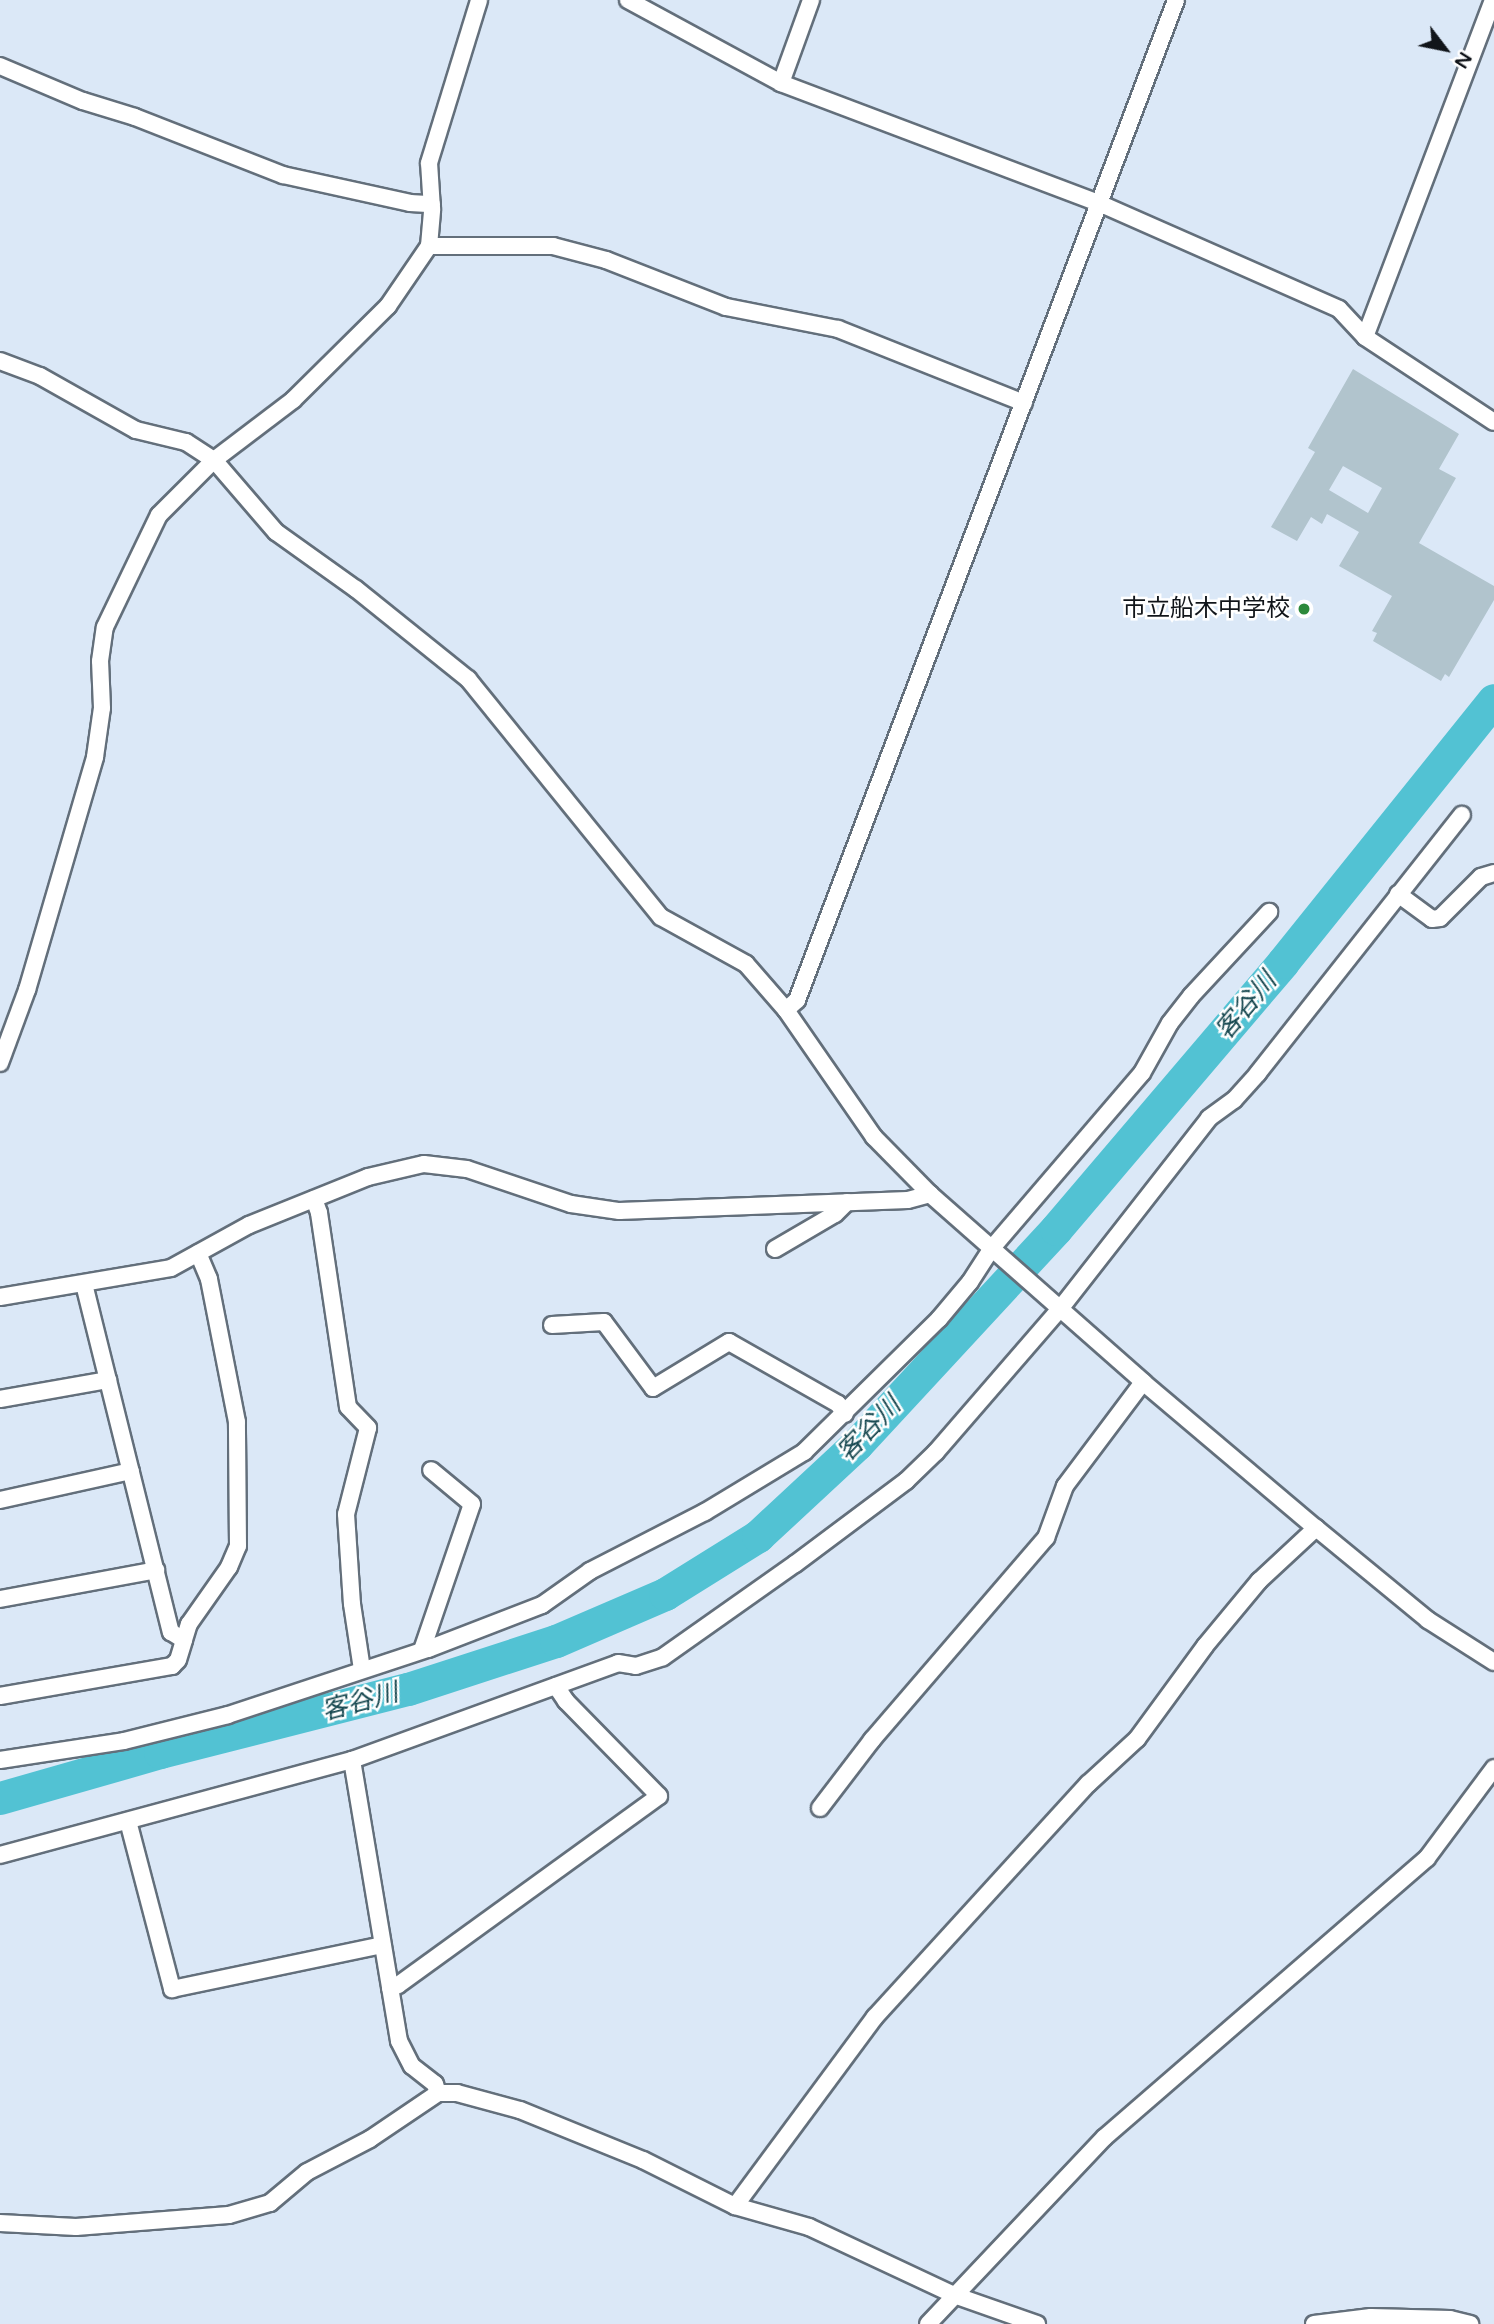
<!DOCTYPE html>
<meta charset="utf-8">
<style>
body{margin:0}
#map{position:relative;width:1494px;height:2324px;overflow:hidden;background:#dbe8f7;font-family:"Varela Round","Noto Sans JP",sans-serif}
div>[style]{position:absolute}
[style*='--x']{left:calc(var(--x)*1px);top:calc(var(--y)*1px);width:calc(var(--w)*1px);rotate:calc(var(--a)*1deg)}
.river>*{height:33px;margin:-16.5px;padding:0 16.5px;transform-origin:16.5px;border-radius:16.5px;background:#52c2d3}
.building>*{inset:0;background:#b1c4cd}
.roads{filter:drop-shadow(2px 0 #636f7b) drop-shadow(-2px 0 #636f7b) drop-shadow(0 2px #636f7b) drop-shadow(0 -2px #636f7b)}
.street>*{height:16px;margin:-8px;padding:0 8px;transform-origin:8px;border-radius:8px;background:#fff}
.dots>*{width:19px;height:19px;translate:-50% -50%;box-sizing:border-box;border:4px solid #fff;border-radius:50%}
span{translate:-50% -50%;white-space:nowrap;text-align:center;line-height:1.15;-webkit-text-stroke:5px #fff;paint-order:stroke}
.poi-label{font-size:24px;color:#11151a}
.right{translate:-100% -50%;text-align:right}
.water-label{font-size:26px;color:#184951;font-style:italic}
.north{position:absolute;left:1410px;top:14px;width:70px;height:70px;-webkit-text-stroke:5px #fff;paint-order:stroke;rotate:122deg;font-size:19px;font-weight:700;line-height:28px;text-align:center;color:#11151a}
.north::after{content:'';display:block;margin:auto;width:24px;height:32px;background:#11151a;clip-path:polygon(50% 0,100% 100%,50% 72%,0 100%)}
</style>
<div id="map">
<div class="river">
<div style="--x:0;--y:1798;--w:166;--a:-16"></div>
<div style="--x:160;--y:1752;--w:256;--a:-14.3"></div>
<div style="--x:408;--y:1689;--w:156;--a:-18"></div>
<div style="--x:556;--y:1641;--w:119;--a:-23.3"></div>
<div style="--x:665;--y:1594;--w:110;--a:-31.9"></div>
<div style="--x:758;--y:1536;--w:135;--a:-42.9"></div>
<div style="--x:857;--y:1444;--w:293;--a:-47.2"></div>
<div style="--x:1056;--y:1229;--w:350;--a:-49.6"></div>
<div style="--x:1283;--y:962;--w:336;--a:-51.2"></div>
</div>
<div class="building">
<div style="clip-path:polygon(evenodd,1353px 369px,1459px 434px,1439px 469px,1456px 478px,1419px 543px,1494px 586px,1494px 600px,1449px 677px,1445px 674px,1441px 681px,1373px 641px,1377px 633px,1372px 631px,1392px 596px,1339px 566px,1359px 532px,1327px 514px,1322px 524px,1311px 517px,1297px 541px,1271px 527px,1315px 452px,1308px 448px,1353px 369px,1343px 466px,1382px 488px,1368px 513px,1329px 490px,1343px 466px)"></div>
</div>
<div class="roads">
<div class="street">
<div style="--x:628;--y:0;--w:174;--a:28.5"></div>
<div style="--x:781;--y:83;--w:342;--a:20.7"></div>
<div style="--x:1101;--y:204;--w:260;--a:23.8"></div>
<div style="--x:1339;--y:309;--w:38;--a:47"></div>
<div style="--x:1365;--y:337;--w:154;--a:33.4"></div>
<div style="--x:0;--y:66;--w:90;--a:22.9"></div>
<div style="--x:83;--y:101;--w:54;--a:17.1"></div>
<div style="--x:135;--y:117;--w:159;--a:21.4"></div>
<div style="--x:283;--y:175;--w:130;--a:12.4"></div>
<div style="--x:410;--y:203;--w:22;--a:3"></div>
<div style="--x:781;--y:83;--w:88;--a:-70.1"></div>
<div style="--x:429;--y:246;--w:124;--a:0"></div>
<div style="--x:553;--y:246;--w:55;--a:14.8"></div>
<div style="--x:606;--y:260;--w:129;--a:21.4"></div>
<div style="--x:726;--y:307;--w:114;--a:11.1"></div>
<div style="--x:838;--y:329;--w:200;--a:21.7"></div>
<div style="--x:1365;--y:337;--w:360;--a:-69.2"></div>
<div style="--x:0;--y:361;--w:43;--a:20.6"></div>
<div style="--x:40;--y:376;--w:110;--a:29.4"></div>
<div style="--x:136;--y:430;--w:51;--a:13.5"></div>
<div style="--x:186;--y:442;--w:33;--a:33"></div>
<div style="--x:214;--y:460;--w:95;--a:49.3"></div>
<div style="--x:276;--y:532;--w:98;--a:35.5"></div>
<div style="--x:356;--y:589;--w:144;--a:38.8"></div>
<div style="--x:468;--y:679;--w:306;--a:51"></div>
<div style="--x:661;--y:917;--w:97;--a:28.9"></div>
<div style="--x:746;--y:964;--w:61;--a:49"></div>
<div style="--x:786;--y:1010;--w:155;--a:55.3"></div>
<div style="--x:874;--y:1137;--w:80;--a:45.5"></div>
<div style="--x:930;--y:1194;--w:284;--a:41.4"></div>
<div style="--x:1143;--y:1382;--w:226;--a:40.2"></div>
<div style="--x:1316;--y:1528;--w:145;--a:39.4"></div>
<div style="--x:1428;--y:1620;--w:78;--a:32.5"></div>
<div style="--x:1398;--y:894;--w:42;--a:36.3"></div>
<div style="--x:1432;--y:919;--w:8;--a:-7"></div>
<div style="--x:1440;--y:918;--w:58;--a:-45"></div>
<div style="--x:1481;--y:877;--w:14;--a:-17"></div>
<div style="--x:786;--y:1010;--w:15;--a:-42"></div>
<div style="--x:797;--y:1000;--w:1069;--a:-69.24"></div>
<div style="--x:0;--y:1063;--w:78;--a:-69.7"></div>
<div style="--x:27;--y:990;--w:243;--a:-73.7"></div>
<div style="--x:95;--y:757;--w:49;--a:-81.9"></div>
<div style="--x:102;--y:708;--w:47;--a:-92.4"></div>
<div style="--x:100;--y:661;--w:34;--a:-82"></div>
<div style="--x:105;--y:627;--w:124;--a:-64.3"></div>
<div style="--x:159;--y:515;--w:78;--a:-45"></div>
<div style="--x:214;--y:460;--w:99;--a:-37.2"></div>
<div style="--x:293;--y:400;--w:134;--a:-44.7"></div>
<div style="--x:388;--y:306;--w:73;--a:-55.7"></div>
<div style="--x:429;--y:246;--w:37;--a:-85"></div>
<div style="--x:432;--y:209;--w:46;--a:-93.7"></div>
<div style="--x:429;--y:163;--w:170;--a:-72.9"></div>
<div style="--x:314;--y:1199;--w:15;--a:70"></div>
<div style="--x:319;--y:1213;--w:196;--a:81.5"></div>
<div style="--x:348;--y:1407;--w:29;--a:46"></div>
<div style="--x:368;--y:1428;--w:89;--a:104.3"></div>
<div style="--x:346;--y:1514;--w:90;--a:86.2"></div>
<div style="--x:352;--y:1604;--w:66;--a:81.3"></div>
<div style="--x:775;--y:1249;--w:69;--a:-30.3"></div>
<div style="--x:835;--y:1214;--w:17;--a:-45"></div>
<div style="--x:84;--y:1284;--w:359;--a:76"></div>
<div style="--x:171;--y:1632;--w:15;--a:32"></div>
<div style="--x:184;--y:1640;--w:17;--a:-73"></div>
<div style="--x:189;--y:1624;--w:70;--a:-54.9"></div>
<div style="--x:229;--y:1567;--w:23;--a:-67"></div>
<div style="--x:238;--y:1546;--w:124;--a:-90.5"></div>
<div style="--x:237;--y:1422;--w:146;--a:-101.1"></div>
<div style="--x:209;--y:1279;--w:28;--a:-113"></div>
<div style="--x:0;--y:1297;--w:173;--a:-9.6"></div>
<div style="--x:171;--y:1268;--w:89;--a:-28.9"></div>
<div style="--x:249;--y:1225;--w:128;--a:-22"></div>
<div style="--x:368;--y:1177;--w:57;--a:-13.1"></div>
<div style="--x:424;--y:1164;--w:43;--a:6.6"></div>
<div style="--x:467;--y:1169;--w:110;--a:18.6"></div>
<div style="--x:571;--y:1204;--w:49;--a:8.3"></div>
<div style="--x:619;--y:1211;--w:289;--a:-2.2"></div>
<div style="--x:908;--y:1200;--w:23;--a:-15"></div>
<div style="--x:552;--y:1325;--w:52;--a:-3.3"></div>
<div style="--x:604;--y:1322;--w:82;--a:53.4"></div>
<div style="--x:653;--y:1388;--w:89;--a:-31.2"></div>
<div style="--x:729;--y:1342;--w:125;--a:29.6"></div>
<div style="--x:838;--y:1404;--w:12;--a:55"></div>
<div style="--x:0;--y:1399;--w:110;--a:-10"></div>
<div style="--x:0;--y:1500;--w:134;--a:-12.5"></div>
<div style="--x:0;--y:1599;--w:159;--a:-10.5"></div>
<div style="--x:422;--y:1650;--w:154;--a:-71.1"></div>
<div style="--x:472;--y:1504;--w:53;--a:-140.3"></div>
<div style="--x:0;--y:1696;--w:175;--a:-9.9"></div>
<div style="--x:172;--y:1666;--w:8;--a:-45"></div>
<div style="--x:178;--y:1660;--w:21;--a:-73"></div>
<div style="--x:0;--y:1760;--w:125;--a:-8.7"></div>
<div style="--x:124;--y:1741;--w:107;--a:-14"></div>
<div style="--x:228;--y:1715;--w:211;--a:-18.3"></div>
<div style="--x:428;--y:1649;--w:122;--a:-21.1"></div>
<div style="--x:542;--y:1605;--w:59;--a:-35.3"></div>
<div style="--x:590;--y:1571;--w:129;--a:-27.2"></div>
<div style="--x:705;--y:1512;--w:116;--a:-31.2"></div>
<div style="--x:804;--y:1452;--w:190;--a:-44.6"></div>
<div style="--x:939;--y:1319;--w:48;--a:-50"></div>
<div style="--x:970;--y:1282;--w:40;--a:-57.1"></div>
<div style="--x:992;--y:1248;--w:230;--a:-49.4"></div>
<div style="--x:1142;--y:1073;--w:57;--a:-60.8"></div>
<div style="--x:1170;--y:1023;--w:34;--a:-52"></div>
<div style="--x:1191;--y:996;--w:115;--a:-47.1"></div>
<div style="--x:352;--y:1760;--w:285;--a:80.5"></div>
<div style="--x:399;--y:2041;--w:28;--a:63"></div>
<div style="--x:412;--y:2066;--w:29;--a:38"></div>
<div style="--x:435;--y:2084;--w:9;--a:72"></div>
<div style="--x:820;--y:1808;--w:86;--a:-52.6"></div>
<div style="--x:872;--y:1740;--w:267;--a:-49.3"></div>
<div style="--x:1046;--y:1538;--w:55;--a:-69.9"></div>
<div style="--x:1065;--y:1486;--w:130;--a:-53.1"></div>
<div style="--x:128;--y:1821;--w:174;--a:75.3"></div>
<div style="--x:172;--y:1989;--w:215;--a:-11.8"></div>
<div style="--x:0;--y:1855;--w:365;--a:-15.1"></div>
<div style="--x:352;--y:1760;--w:283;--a:-20"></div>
<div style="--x:618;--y:1663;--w:18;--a:9"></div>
<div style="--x:636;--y:1666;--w:28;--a:-18"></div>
<div style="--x:663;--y:1657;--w:161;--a:-35.2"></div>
<div style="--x:795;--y:1564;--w:139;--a:-36.8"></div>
<div style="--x:906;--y:1481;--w:42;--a:-44"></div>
<div style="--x:936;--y:1452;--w:189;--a:-49.1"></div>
<div style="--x:1060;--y:1309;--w:242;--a:-52"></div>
<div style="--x:1209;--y:1118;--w:31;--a:-36"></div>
<div style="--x:1234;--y:1100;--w:36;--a:-48"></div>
<div style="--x:1258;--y:1073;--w:329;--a:-51.7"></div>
<div style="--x:390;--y:1988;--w:9;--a:-21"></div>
<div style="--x:398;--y:1985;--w:322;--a:-35.9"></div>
<div style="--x:659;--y:1796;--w:133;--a:-134.4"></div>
<div style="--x:566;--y:1701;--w:18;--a:-124"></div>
<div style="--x:735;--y:2206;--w:235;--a:-53.5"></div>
<div style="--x:875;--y:2017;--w:316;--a:-47.6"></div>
<div style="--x:1088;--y:1784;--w:67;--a:-42.6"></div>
<div style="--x:1137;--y:1739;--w:115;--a:-53.8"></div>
<div style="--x:1205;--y:1646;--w:85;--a:-50.3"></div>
<div style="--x:1259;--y:1581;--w:78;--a:-42.9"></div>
<div style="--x:0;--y:2223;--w:76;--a:3"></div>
<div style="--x:76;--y:2227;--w:153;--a:-4.5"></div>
<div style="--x:229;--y:2215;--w:43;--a:-16.3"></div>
<div style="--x:270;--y:2203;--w:48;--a:-40"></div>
<div style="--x:307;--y:2172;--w:71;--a:-27.6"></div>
<div style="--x:370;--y:2139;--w:82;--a:-34.1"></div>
<div style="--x:438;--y:2093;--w:19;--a:0"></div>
<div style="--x:457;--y:2093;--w:65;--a:15.1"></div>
<div style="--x:520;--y:2110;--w:133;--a:22.1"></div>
<div style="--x:643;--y:2160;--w:103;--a:26.6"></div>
<div style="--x:735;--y:2206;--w:77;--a:15.8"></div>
<div style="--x:809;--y:2227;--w:160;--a:25.1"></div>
<div style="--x:954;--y:2295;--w:88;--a:19.3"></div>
<div style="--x:928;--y:2324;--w:257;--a:-46.6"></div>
<div style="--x:1105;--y:2137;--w:426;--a:-40.9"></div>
<div style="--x:1427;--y:1858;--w:112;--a:-53.3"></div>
<div style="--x:1314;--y:2324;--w:57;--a:-7"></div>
<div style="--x:1371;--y:2317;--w:79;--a:1.5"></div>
<div style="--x:1450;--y:2319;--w:21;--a:14"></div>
</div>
</div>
<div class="dots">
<div style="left:1304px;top:609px;background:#2c893b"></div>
</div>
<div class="poi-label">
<span class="right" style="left:1290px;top:609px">市立船木中学校</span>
</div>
<div class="water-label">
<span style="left:1246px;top:1006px;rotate:-50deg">客谷川</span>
<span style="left:869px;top:1429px;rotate:-46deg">客谷川</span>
<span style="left:360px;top:1702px;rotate:-15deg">客谷川</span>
</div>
<div class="north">N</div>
</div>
